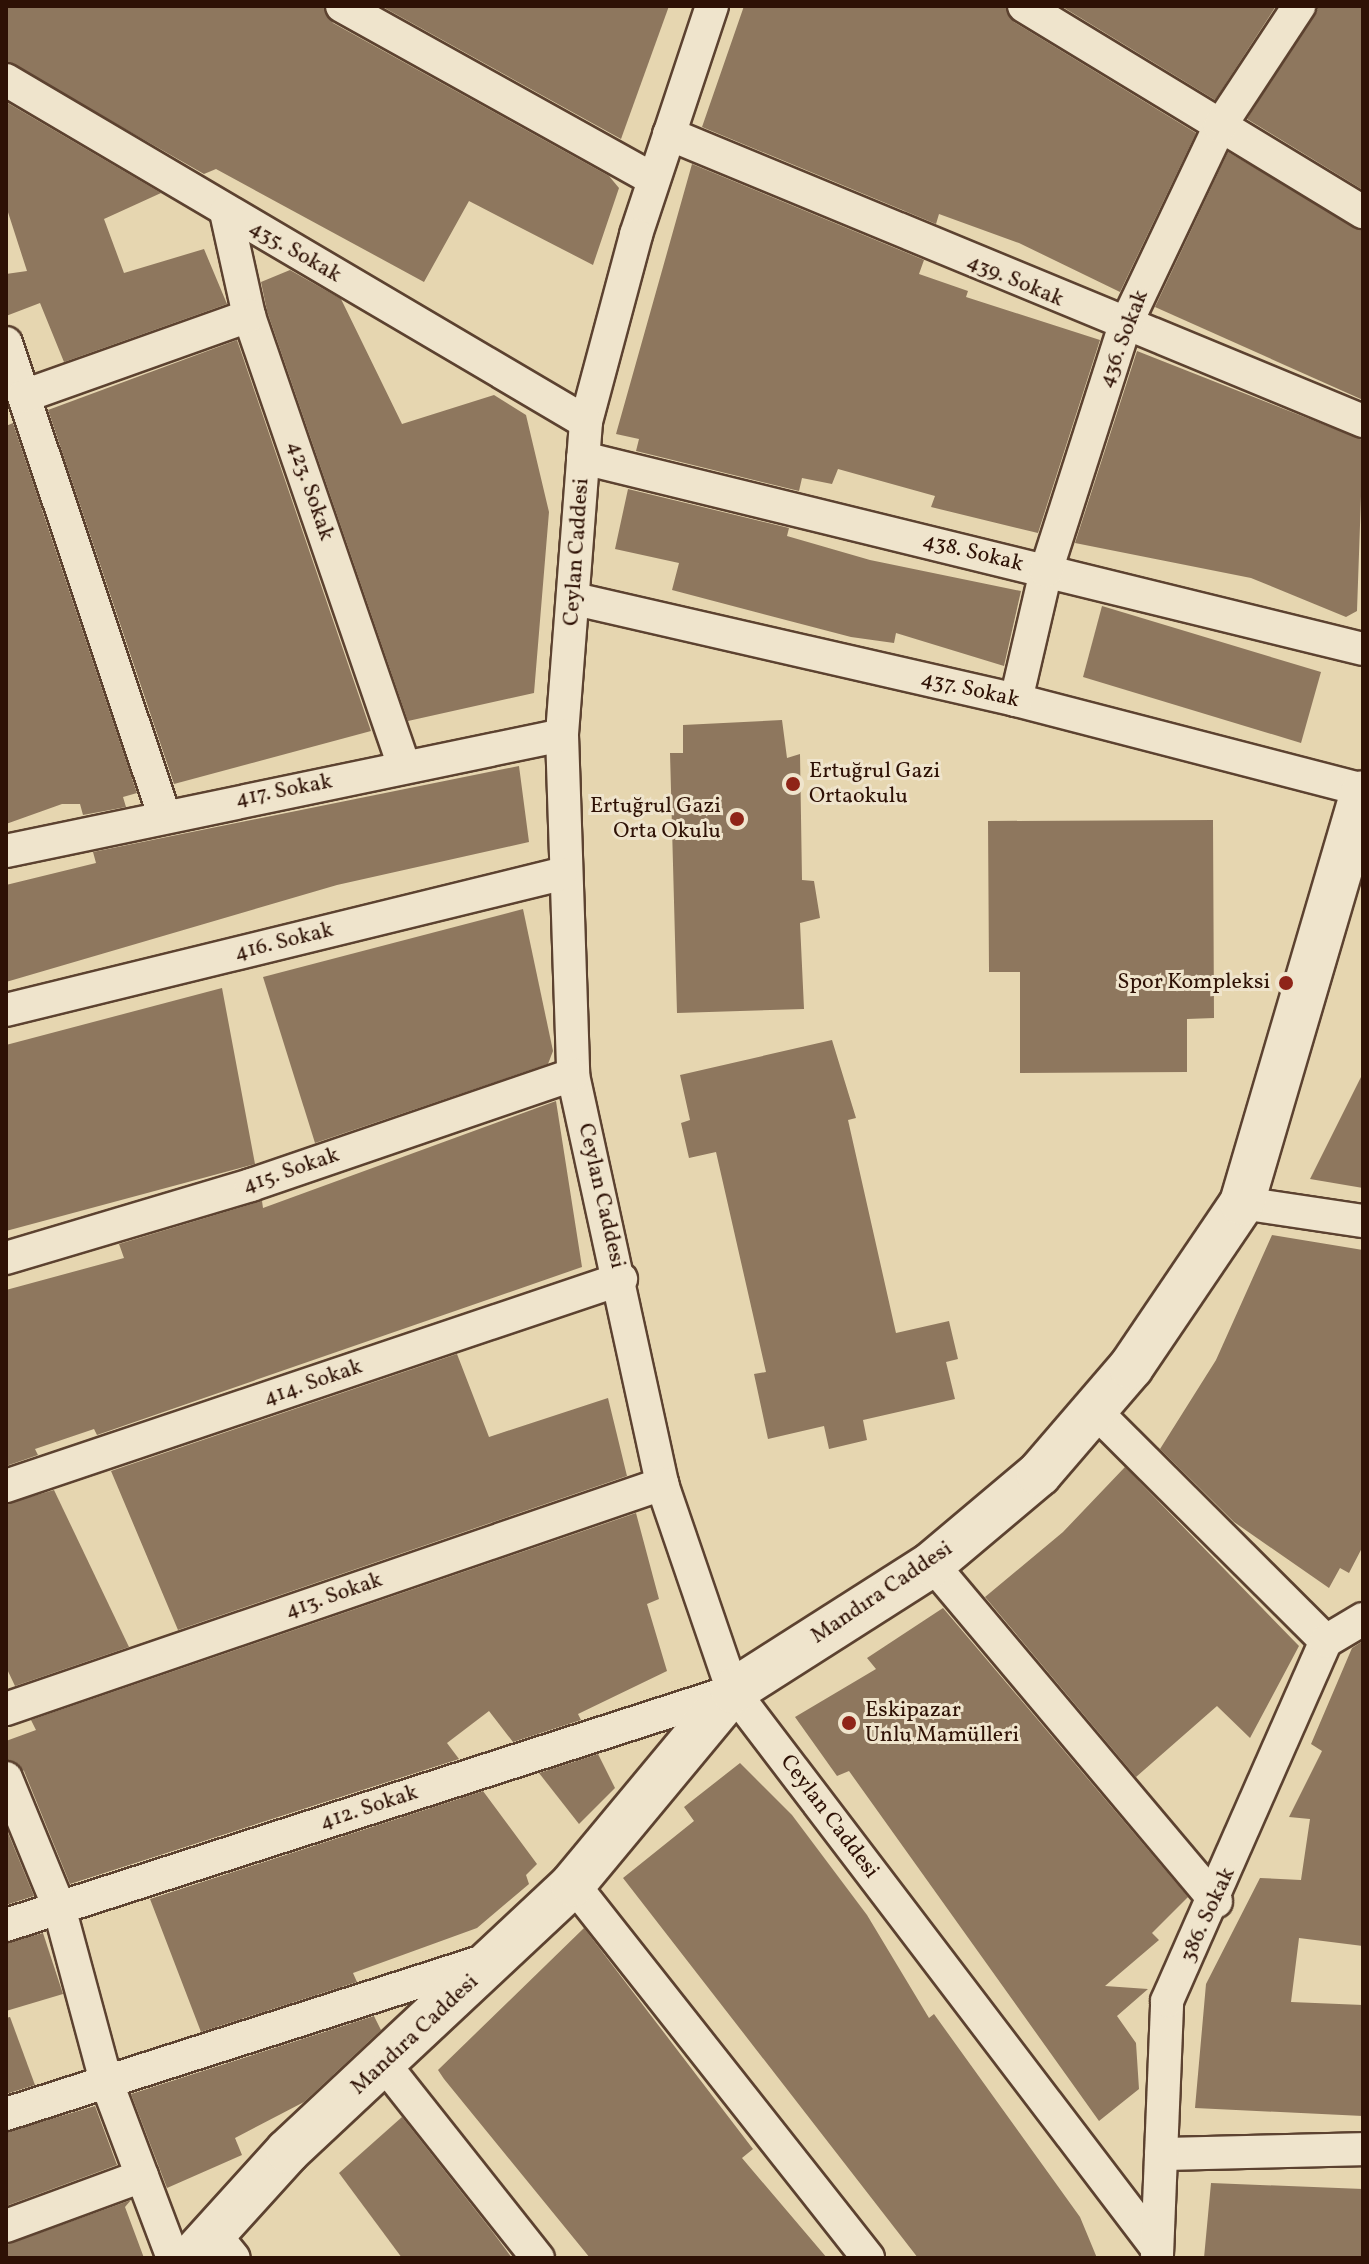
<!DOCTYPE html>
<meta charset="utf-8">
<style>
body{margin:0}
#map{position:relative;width:1369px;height:2264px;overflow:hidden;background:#e6d6b0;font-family:Vollkorn,serif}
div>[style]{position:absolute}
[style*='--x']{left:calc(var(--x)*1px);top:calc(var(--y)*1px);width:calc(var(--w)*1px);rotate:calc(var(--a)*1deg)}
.building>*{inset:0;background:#8e775e}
.roads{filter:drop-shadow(2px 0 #5c4230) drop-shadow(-2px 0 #5c4230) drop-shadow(0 2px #5c4230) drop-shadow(0 -2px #5c4230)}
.street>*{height:32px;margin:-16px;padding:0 16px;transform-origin:16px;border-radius:16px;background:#efe4cc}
.secondary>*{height:44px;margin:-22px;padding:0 22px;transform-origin:22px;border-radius:22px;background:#efe4cc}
.dots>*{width:22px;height:22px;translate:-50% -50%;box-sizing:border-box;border:4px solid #efe4cc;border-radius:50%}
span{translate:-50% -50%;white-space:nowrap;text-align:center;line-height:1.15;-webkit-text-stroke:6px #efe4cc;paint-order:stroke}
.street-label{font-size:22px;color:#2e1105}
.poi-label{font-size:22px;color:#2e1105}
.left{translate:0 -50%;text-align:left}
.right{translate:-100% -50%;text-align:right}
.frame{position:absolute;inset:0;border:8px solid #2e1105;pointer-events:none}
</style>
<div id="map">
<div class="building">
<div style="clip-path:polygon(6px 6px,323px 6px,333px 23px,609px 176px,619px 188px,593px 265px,469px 201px,424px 282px,216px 169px,204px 174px,6px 61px)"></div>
<div style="clip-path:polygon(381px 6px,669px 6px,621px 139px)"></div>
<div style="clip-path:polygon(744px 6px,1005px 6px,1014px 22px,1196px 133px,1120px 292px,1019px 243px,939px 214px,936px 224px,702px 127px)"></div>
<div style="clip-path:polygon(1061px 6px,1276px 6px,1215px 100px)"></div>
<div style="clip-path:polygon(1318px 6px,1363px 6px,1363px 190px,1247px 119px)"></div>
<div style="clip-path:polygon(6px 102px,161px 193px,104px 219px,124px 273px,204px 249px,227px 304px,64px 362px,40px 303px,6px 316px,6px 274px,27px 271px,6px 206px)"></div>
<div style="clip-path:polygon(1228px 152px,1363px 231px,1363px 400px,1155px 307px)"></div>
<div style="clip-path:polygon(692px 164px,924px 260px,919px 274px,968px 291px,966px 297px,1100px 340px,1038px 533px,931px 507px,935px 496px,838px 469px,832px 484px,802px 478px,799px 491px,636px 451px,639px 439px,616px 434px)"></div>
<div style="clip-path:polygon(290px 270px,341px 299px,402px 424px,494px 395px,526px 415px,549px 512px,534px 693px,408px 721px,267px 311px,261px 282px)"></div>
<div style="clip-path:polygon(237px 340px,371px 731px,174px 784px,48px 410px)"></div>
<div style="clip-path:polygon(1137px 351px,1363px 440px,1357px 611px,1346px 617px,1251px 578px,1075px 543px)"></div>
<div style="clip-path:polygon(13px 423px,137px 793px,123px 797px,126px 807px,83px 815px,80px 804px,62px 804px,6px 824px,6px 426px)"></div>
<div style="clip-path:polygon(628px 489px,789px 528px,787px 536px,870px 560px,1021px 591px,1004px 666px,896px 633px,894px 643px,851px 637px,672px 590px,679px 563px,615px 549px)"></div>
<div style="clip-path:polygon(1102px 606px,1321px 672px,1301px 743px,1083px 677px)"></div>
<div style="clip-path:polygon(782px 720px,787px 758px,800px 754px,802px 880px,814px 881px,820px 918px,800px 923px,804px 1009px,677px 1013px,670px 753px,683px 753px,683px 725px)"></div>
<div style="clip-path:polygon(519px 766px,529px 842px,337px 885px,6px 982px,6px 885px,96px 863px,93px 852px)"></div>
<div style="clip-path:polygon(1213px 820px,1214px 1018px,1187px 1019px,1187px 1072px,1020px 1073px,1020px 972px,989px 972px,988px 821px)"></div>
<div style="clip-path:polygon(523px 909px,553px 1051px,548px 1064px,315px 1143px,263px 977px)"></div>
<div style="clip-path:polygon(222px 988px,255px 1164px,6px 1231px,6px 1045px)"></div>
<div style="clip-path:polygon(832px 1040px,856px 1118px,848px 1120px,896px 1333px,949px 1321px,958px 1359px,946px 1362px,955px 1399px,863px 1420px,867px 1440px,829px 1449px,824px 1426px,768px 1439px,754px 1374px,766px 1372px,716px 1152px,689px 1158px,681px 1123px,690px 1120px,680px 1075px)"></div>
<div style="clip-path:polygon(1363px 1073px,1363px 1188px,1310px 1179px)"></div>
<div style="clip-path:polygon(556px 1101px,582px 1267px,97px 1435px,94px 1429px,35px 1449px,38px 1455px,6px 1466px,6px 1290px,124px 1258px,119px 1244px,262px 1201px,263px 1208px)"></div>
<div style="clip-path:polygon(1272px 1235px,1363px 1250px,1363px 1546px,1349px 1573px,1340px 1568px,1329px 1588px,1234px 1522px,1160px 1449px,1216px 1360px)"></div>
<div style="clip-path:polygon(457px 1354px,489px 1437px,608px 1398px,627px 1476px,178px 1630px,111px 1471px)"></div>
<div style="clip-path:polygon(1125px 1467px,1299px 1646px,1250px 1738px,1217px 1706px,1136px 1777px,985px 1597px,1063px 1532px)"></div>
<div style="clip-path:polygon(54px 1490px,129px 1647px,15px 1686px,6px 1667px,6px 1504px)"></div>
<div style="clip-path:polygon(636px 1513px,659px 1599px,647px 1604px,667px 1671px,578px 1714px,581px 1720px,513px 1742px,489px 1711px,447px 1743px,459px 1759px,70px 1884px,24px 1771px,6px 1759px,6px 1741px,36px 1730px,31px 1720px)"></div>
<div style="clip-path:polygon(943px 1608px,1188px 1897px,1152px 1933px,1159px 1940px,1105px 1986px,1148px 1989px,1117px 2016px,1136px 2043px,1139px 2089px,1099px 2121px,849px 1771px,837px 1776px,795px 1717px,876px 1669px,867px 1658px)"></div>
<div style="clip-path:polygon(1363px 1641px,1363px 1946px,1299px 1938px,1291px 2002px,1363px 2005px,1363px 2116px,1195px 2108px,1206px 1984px,1260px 1878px,1301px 1880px,1310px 1819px,1289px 1817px,1322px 1751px,1311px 1744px,1352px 1648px)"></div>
<div style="clip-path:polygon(598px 1754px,615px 1788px,579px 1824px,539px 1773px)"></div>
<div style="clip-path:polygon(740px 1763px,792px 1815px,867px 1915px,929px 2018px,934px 2014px,1080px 2217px,1097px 2258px,918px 2258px,623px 1878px,694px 1821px,684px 1807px)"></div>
<div style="clip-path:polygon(483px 1791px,537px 1864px,526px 1875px,529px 1884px,477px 1928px,353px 1973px,357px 1982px,201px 2032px,150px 1899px)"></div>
<div style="clip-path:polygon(6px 1828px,34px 1896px,6px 1905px)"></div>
<div style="clip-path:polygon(584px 1928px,753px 2149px,742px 2158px,827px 2258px,590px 2258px,444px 2079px,438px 2070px)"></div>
<div style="clip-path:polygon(43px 1933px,63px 1994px,6px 2011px,6px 1943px)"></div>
<div style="clip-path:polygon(374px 2016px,381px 2030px,304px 2102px,235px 2138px,242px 2155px,167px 2188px,131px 2094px)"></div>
<div style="clip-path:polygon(10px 2017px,35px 2085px,6px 2094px,6px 2018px)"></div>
<div style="clip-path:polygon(95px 2106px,117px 2165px,6px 2206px,6px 2132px)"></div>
<div style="clip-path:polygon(402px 2117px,492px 2231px,512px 2258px,402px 2258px,339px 2173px)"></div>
<div style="clip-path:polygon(1211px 2183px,1363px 2189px,1363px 2258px,1204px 2258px)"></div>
<div style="clip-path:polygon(131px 2200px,125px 2207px,144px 2258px,6px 2258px,6px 2245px)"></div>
</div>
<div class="roads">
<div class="street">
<div style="--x:342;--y:6;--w:356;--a:29.1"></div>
<div style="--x:712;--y:6;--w:241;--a:108.4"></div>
<div style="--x:636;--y:235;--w:194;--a:105"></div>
<div style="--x:586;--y:422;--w:314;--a:94.4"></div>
<div style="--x:562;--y:735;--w:340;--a:88.1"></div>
<div style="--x:573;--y:1075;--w:419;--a:77.7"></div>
<div style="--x:662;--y:1484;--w:219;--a:71.1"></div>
<div style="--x:733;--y:1691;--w:700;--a:52.72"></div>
<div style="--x:1024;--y:6;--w:397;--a:31.3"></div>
<div style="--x:6;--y:80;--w:673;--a:30.53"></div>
<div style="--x:669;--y:134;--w:751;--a:22.47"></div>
<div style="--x:226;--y:212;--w:107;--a:77.5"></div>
<div style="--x:249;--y:316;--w:477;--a:71"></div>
<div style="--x:6;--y:343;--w:498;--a:71.5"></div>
<div style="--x:24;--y:396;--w:239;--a:-19.6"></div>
<div style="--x:583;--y:458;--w:803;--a:13.76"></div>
<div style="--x:575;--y:599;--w:452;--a:12.9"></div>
<div style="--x:1016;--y:700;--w:358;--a:14.5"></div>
<div style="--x:1016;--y:700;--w:132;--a:-76.9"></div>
<div style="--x:1046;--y:571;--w:255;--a:-72.2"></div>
<div style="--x:1124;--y:328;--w:224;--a:-64.6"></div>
<div style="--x:1220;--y:126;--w:144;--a:-56.6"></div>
<div style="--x:6;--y:851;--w:568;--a:-11.78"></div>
<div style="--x:6;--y:1010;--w:571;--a:-13.77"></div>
<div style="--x:1242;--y:1203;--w:122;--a:8.5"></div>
<div style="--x:6;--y:1258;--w:256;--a:-16.6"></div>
<div style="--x:251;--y:1185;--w:340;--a:-18.9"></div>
<div style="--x:1095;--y:1411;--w:326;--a:44.9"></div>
<div style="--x:6;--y:1486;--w:649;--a:-18.6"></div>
<div style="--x:932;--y:1564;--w:441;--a:49.9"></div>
<div style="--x:6;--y:1709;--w:694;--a:-18.93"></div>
<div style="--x:6;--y:1778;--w:139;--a:67.7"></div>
<div style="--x:59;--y:1907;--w:177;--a:74.9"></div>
<div style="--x:105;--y:2078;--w:192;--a:69.3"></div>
<div style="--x:573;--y:1884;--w:476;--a:51.7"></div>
<div style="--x:6;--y:1925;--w:764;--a:-17.84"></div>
<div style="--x:384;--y:2064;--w:248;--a:51.6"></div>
<div style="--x:6;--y:2114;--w:505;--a:-17.75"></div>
<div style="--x:1161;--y:2154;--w:202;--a:-1.4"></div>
<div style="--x:6;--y:2226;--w:145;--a:-20.2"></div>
<div style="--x:216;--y:2236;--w:28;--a:51"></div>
<div style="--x:1157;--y:2255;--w:254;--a:-87.7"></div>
<div style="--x:1167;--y:2001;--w:394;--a:-66.2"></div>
<div style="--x:1326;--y:1641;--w:43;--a:-30.7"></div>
</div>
<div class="secondary">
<div style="--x:191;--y:2258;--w:144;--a:-47.8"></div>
<div style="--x:288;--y:2151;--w:391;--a:-43.1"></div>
<div style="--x:573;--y:1884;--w:251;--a:-50.3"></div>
<div style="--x:733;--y:1691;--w:236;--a:-32.5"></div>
<div style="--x:932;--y:1564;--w:140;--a:-40.1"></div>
<div style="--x:1039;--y:1474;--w:141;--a:-49.3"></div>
<div style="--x:1131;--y:1367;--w:198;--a:-55.9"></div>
<div style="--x:1242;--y:1203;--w:427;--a:-73.6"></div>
</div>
</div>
<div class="dots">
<div style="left:793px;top:784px;background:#8f2418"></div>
<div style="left:737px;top:819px;background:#8f2418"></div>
<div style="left:1286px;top:983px;background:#8f2418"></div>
<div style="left:849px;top:1723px;background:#8f2418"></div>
</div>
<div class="street-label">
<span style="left:295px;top:252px;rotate:30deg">435. Sokak</span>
<span style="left:1015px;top:281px;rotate:23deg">439. Sokak</span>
<span style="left:1124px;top:339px;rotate:-69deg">436. Sokak</span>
<span style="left:310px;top:491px;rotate:71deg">423. Sokak</span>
<span style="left:577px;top:552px;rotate:-86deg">Ceylan Caddesi</span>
<span style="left:973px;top:553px;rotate:14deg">438. Sokak</span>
<span style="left:970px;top:690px;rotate:13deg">437. Sokak</span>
<span style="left:284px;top:791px;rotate:-11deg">417. Sokak</span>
<span style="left:284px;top:942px;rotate:-14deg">416. Sokak</span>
<span style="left:291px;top:1171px;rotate:-19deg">415. Sokak</span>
<span style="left:601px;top:1196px;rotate:77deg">Ceylan Caddesi</span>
<span style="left:313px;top:1383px;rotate:-19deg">414. Sokak</span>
<span style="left:882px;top:1593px;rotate:-34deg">Mandıra Caddesi</span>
<span style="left:334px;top:1596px;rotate:-19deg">413. Sokak</span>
<span style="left:369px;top:1808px;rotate:-18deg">412. Sokak</span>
<span style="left:829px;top:1817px;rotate:53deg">Ceylan Caddesi</span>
<span style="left:1208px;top:1915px;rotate:-65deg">386. Sokak</span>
<span style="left:415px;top:2035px;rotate:-43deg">Mandıra Caddesi</span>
</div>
<div class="poi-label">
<span class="left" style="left:809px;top:784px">Ertuğrul Gazi<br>Ortaokulu</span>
<span class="right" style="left:721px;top:819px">Ertuğrul Gazi<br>Orta Okulu</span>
<span class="right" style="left:1270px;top:983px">Spor Kompleksi</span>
<span class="left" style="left:865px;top:1723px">Eskipazar<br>Unlu Mamülleri</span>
</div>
<div class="frame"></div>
</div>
